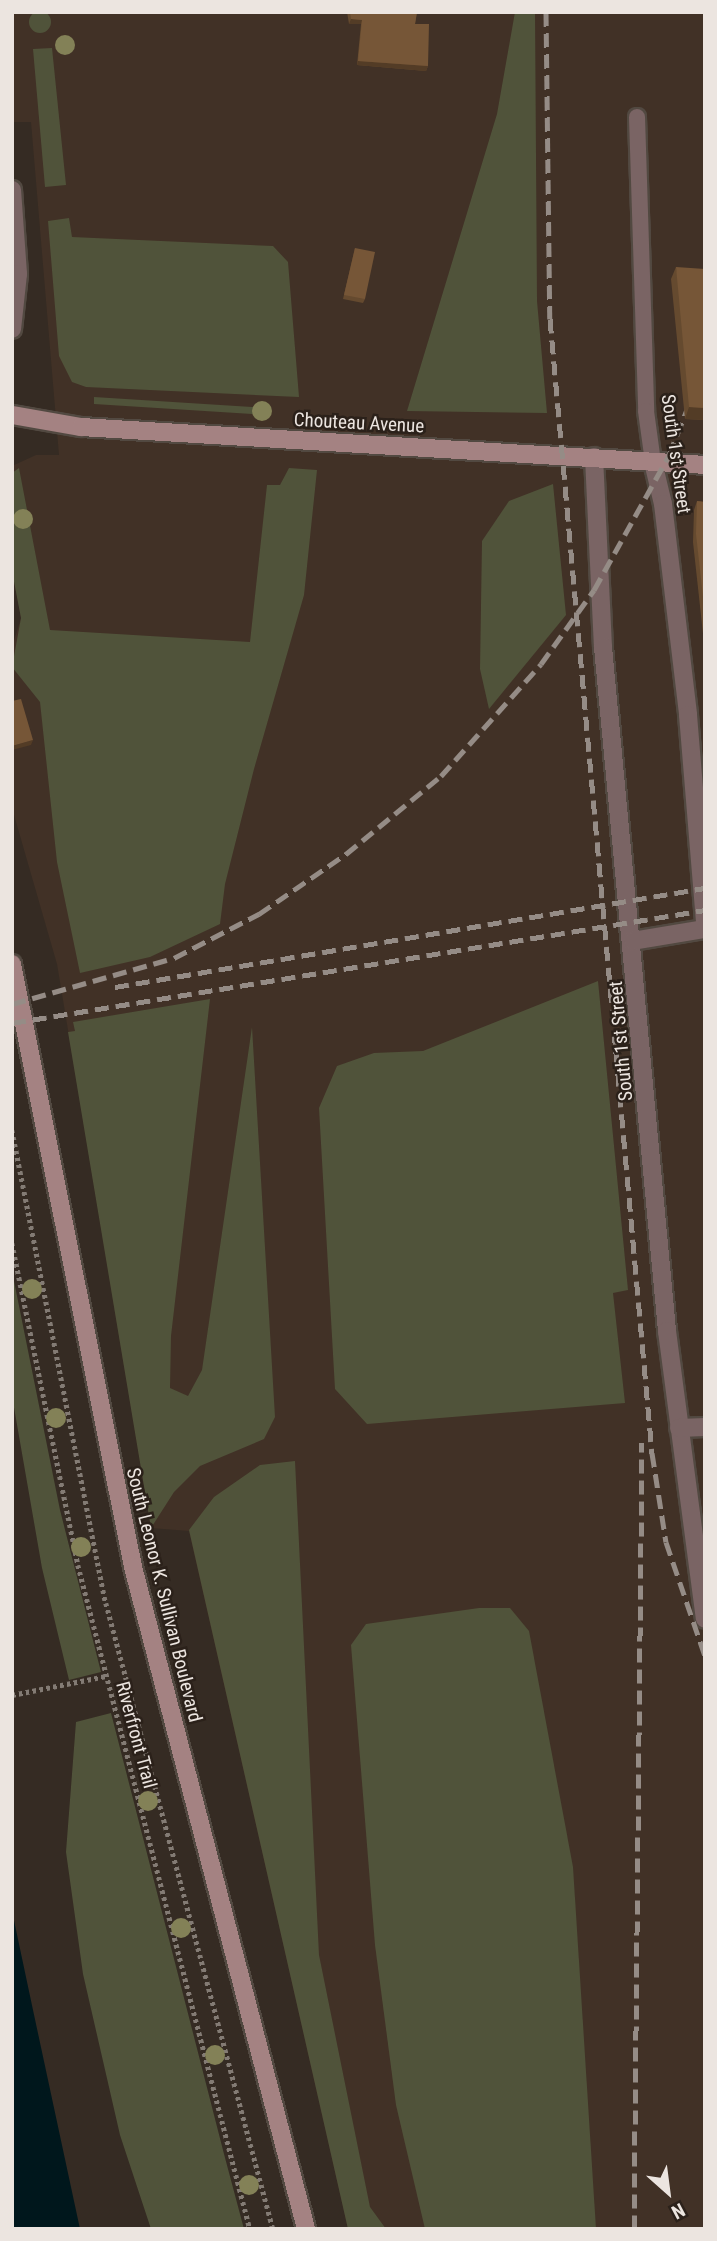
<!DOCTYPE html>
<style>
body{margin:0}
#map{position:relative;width:717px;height:2241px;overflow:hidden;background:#352b23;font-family:"Roboto Condensed",sans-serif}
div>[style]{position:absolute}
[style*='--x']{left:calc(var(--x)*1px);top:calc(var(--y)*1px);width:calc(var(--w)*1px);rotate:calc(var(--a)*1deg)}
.built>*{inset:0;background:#413126}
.green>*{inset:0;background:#50533a}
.round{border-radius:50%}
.water>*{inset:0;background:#00171c}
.path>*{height:4.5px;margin-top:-2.25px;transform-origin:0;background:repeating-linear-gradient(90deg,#837b74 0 3.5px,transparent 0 7px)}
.roads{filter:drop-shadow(2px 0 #524941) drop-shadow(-2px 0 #524941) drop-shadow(0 2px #524941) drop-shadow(0 -2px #524941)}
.lane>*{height:16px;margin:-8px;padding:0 8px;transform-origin:8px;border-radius:8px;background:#7a6464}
.street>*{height:18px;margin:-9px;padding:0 9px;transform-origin:9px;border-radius:9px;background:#7a6464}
.secondary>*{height:18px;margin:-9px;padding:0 9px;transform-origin:9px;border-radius:9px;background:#a48282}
.rail>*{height:5px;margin-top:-2.5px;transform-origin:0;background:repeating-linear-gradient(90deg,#958c86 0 14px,transparent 0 21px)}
.trees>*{width:20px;height:20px;margin:-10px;border-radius:50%;background:#838157}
.wall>*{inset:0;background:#654a2f}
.shaded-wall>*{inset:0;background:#533c26}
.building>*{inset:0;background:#765637}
span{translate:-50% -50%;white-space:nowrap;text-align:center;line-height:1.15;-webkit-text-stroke:5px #2b211a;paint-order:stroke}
.street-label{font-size:19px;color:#ece5e0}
.frame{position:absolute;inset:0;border:14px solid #ece5e0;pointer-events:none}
.north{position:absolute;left:633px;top:2157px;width:70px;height:70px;-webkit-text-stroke:5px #2b211a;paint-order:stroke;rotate:152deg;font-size:19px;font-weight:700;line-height:28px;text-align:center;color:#ece5e0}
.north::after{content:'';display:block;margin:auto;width:24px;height:32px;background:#ece5e0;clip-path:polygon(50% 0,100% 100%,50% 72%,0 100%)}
</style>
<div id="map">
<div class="built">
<div style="clip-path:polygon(12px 12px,705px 12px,705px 2229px,348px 2229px,189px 1531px,151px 1528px,57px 964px,12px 808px,12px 647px,21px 618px,12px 571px,12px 466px,36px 455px,59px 455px,31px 122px,12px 122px)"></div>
</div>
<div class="green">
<div class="round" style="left:29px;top:11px;width:22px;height:22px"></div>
<div style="clip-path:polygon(515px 12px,535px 12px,537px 301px,547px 413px,407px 411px,497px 114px)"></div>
<div style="clip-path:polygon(52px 48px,66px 185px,45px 187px,33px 49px)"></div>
<div style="clip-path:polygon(69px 218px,72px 237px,273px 246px,288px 262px,299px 397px,86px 387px,72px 382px,59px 356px,48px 221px)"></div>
<div style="clip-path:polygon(94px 397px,269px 408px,268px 415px,94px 404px)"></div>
<div style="clip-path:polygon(19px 468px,50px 630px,250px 642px,267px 485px,280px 485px,289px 468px,317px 470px,304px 595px,254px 769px,225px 884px,220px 924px,150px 957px,80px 973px,57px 862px,40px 702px,12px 667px,21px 618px,12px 571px,12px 473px)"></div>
<div style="clip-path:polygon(553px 484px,566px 615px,489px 709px,480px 669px,482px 541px,509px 501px)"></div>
<div style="clip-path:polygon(598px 981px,628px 1290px,613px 1293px,625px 1403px,367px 1424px,335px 1389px,319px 1108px,337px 1066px,374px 1053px,423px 1051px)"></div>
<div style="clip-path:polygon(210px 999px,171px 1336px,170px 1388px,188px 1396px,202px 1370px,252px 1027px,275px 1417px,264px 1439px,200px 1466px,174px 1492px,151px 1528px,68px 1032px,75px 1031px,73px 1022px)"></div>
<div style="clip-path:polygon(12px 1271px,60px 1510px,101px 1672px,69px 1680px,42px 1568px,12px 1396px)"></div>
<div style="clip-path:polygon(295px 1461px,319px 1955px,370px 2207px,386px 2229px,348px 2229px,189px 1530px,214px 1497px,260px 1465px)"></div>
<div style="clip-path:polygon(479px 1608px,510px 1608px,529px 1631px,573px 1867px,596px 2229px,425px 2229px,396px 2105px,375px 1945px,351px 1645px,366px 1624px)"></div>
<div style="clip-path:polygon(111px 1713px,224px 2154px,244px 2229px,151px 2229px,120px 2135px,83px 1974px,66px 1852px,76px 1722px)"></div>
</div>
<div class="water">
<div style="clip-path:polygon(12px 1911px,33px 2010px,80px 2229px,12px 2229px)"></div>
</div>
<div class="path">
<div style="--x:12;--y:1130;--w:482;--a:78.8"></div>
<div style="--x:106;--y:1603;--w:648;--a:75.06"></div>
<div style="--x:12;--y:1243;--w:329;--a:78.4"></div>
<div style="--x:78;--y:1565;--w:686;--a:75.48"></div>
<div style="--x:12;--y:1695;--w:96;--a:-11.4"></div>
</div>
<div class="roads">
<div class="lane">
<div style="--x:637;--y:117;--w:294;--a:88.2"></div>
<div style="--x:646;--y:411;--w:51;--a:82.2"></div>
</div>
<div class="street">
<div style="--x:12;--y:190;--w:84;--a:85.9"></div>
<div style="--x:18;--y:274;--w:55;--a:96.2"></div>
<div style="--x:594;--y:457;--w:190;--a:87.3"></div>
<div style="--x:603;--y:647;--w:687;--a:84.65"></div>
<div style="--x:667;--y:1331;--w:290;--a:82.5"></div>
<div style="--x:653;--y:462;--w:43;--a:76.6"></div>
<div style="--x:663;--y:504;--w:212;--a:83.2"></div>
<div style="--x:688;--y:715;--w:207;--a:85.3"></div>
<div style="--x:633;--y:941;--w:73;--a:-9.5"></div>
<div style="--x:679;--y:1428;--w:26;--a:-2"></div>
</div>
<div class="secondary">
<div style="--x:12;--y:415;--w:70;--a:9.9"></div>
<div style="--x:81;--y:427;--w:625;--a:3.48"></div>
<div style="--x:12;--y:964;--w:615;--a:78.65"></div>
<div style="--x:133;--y:1567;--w:684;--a:75.35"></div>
</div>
</div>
<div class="rail">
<div style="--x:546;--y:12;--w:307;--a:89.3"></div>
<div style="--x:550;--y:319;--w:1139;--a:84.86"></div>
<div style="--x:652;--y:1453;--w:90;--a:81.1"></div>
<div style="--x:666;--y:1542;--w:120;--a:71.1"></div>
<div style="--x:115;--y:987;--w:598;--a:-9.53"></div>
<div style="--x:12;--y:1004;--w:168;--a:-15.9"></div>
<div style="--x:174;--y:958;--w:96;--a:-27.4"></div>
<div style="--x:259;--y:914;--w:106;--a:-34.6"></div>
<div style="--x:346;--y:854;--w:123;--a:-39.4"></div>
<div style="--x:441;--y:776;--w:150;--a:-48.2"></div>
<div style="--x:541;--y:664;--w:91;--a:-54.4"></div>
<div style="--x:594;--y:590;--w:154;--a:-60.9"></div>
<div style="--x:669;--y:455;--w:98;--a:-68.4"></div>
<div style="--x:12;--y:1023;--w:702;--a:-9.26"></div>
<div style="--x:634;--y:2229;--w:787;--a:-89.42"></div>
</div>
<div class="trees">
<div style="left:65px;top:45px"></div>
<div style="left:262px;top:411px"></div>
<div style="left:23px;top:519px"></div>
<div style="left:32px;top:1289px"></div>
<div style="left:56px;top:1418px"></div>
<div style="left:81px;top:1547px"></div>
<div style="left:148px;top:1801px"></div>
<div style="left:181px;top:1928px"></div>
<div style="left:215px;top:2055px"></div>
<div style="left:249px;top:2185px"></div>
</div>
<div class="wall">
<div style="clip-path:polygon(347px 12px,417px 12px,415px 24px,428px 66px,426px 71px,357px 65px,361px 24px,349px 24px)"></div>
<div style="clip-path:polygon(355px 248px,365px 299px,363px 303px,343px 299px)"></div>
<div style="clip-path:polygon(676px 267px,705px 420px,685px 419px,671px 279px)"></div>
<div style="clip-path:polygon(697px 501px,705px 502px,705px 652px,693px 542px,694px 510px)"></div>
</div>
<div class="shaded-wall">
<div style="clip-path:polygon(351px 19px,362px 20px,361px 24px,349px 24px)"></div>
<div style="clip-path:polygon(358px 61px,428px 66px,426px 71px,357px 65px)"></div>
<div style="clip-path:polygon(689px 407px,705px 408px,705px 420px,685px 419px)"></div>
<div style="clip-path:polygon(33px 740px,31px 745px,12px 750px,12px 746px)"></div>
</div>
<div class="building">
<div style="clip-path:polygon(350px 12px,417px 12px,415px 24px,429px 24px,428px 66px,358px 61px,362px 20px,351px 19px)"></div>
<div style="clip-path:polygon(355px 248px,375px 252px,365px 299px,344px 295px)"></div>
<div style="clip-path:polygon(676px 267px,705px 269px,705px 408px,689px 407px)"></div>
<div style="clip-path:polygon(697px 501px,705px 502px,705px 615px,696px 534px)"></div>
<div style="clip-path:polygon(21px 699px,33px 740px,12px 746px,12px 701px)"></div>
</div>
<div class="street-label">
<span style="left:359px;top:423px;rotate:3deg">Chouteau Avenue</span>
<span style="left:676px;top:454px;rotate:82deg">South 1st Street</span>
<span style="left:621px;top:1041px;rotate:-95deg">South 1st Street</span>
<span style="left:164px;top:1595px;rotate:76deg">South Leonor K. Sullivan Boulevard</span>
<span style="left:136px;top:1735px;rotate:75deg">Riverfront Trail</span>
</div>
<div class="frame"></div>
<div class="north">N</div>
</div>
